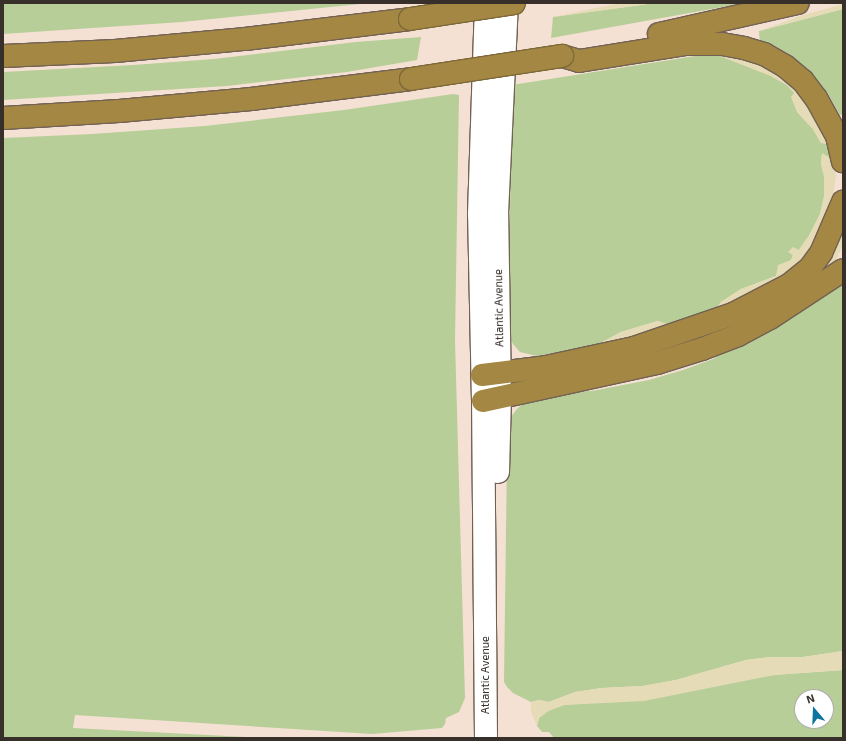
<!DOCTYPE html>
<style>
body{margin:0}
#map{position:relative;width:846px;height:741px;overflow:hidden;background:#f4e1d3;font-family:"Exo 2",sans-serif}
div>[style]{position:absolute}
[style*='--x']{left:calc(var(--x)*1px);top:calc(var(--y)*1px);width:calc(var(--w)*1px);rotate:calc(var(--a)*1deg)}
.green>*{inset:0;background:#b7ce98}
.sand>*{inset:0;background:#e5dcb7}
.roads{filter:drop-shadow(1px 0 #726155) drop-shadow(-1px 0 #726155) drop-shadow(0 1px #726155) drop-shadow(0 -1px #726155)}
.secondary>*{height:22px;margin:-11px;padding:0 11px;transform-origin:11px;border-radius:11px;background:#fff}
.motorway>*{height:22px;margin:-11px;padding:0 11px;transform-origin:11px;border-radius:11px;background:#a38742}
.bridges{filter:drop-shadow(1px 0 #7d683a) drop-shadow(-1px 0 #7d683a) drop-shadow(0 1px #7d683a) drop-shadow(0 -1px #7d683a)}
.motorway-bridge>*{height:22px;margin:-11px;padding:0 11px;transform-origin:11px;border-radius:11px;background:#a38742}
span{translate:-50% -50%;white-space:nowrap;text-align:center;line-height:1.15;-webkit-text-stroke:4px #fff;paint-order:stroke}
.street-label{font-size:11px;color:#372f2a}
.frame{position:absolute;inset:0;border:4px solid #372f2a;pointer-events:none}
.north{position:absolute;left:794px;top:689px;width:40px;height:40px;box-sizing:border-box;background:#fff;border:1px solid #afacaa;border-radius:50%;rotate:341deg;font-size:11px;font-weight:700;line-height:16px;text-align:center;color:#372f2a}
.north::after{content:'';display:block;margin:auto;width:14px;height:18px;background:#0d739f;clip-path:polygon(50% 0,100% 100%,50% 72%,0 100%)}
</style>
<div id="map">
<div class="green">
<div style="clip-path:polygon(3px 3px,370px 3px,182px 22px,3px 34px)"></div>
<div style="clip-path:polygon(655px 3px,745px 3px,551px 38px,553px 17px)"></div>
<div style="clip-path:polygon(843px 9px,843px 114px,840px 115px,828px 94px,816px 80px,760px 44px,759px 31px)"></div>
<div style="clip-path:polygon(421px 37px,417px 60px,347px 72px,227px 86px,3px 100px,3px 72px,133px 65px,214px 59px,356px 42px)"></div>
<div style="clip-path:polygon(714px 53px,771px 76px,787px 85px,795px 93px,797px 112px,813px 129px,821px 143px,830px 144px,834px 155px,828px 157px,822px 154px,821px 164px,824px 176px,824px 197px,820px 214px,810px 234px,799px 250px,789px 252px,793px 255px,791px 260px,776px 276px,741px 289px,721px 302px,717px 308px,672px 326px,658px 321px,644px 325px,621px 332px,595px 346px,537px 356px,520px 352px,513px 344px,508px 334px,512px 85px)"></div>
<div style="clip-path:polygon(453px 94px,459px 95px,455px 340px,465px 698px,459px 712px,446px 718px,445px 724px,442px 728px,372px 734px,75px 715px,73px 728px,265px 738px,3px 738px,3px 138px,92px 134px,205px 126px,344px 110px)"></div>
<div style="clip-path:polygon(843px 278px,843px 651px,803px 657px,771px 657px,746px 660px,676px 680px,643px 686px,602px 688px,575px 692px,549px 702px,539px 700px,531px 702px,513px 693px,507px 687px,504px 682px,507px 455px,510px 418px,517px 409px,525px 402px,562px 392px,592px 391px,649px 380px,683px 370px,713px 359px)"></div>
<div style="clip-path:polygon(evenodd,843px 670px,843px 738px,554px 738px,549px 732px,542px 732px,537px 726px,539px 718px,548px 711px,564px 705px,599px 702px,774px 675px,843px 670px,802px 697px,826px 697px,826px 721px,802px 721px,802px 697px)"></div>
</div>
<div class="sand">
<div style="clip-path:polygon(620px 3px,655px 3px,553px 17px)"></div>
<div style="clip-path:polygon(843px 4px,843px 9px,759px 31px,800px 16px)"></div>
<div style="clip-path:polygon(718px 54px,757px 61px,778px 71px,804px 92px,830px 144px,821px 143px,813px 129px,797px 112px,791px 97px,794px 93px,787px 85px,771px 76px,722px 57px)"></div>
<div style="clip-path:polygon(822px 153px,828px 157px,834px 155px,836px 177px,830px 214px,822px 234px,803px 260px,762px 292px,717px 308px,721px 302px,741px 289px,776px 276px,778px 265px,791px 260px,793px 255px,788px 252px,793px 247px,799px 250px,810px 234px,820px 214px,824px 197px,824px 176px,821px 164px)"></div>
<div style="clip-path:polygon(843px 227px,843px 245px,831px 271px,824px 263px)"></div>
<div style="clip-path:polygon(658px 321px,672px 326px,627px 339px,595px 346px,621px 332px)"></div>
<div style="clip-path:polygon(843px 651px,843px 670px,774px 675px,644px 701px,564px 705px,548px 711px,539px 718px,537px 726px,531px 712px,531px 702px,539px 700px,549px 702px,575px 692px,602px 688px,643px 686px,676px 680px,746px 660px,771px 657px,803px 657px)"></div>
</div>
<div class="roads">
<div class="secondary">
<div style="--x:498;--y:472;--w:75;--a:-88.5"></div>
<div style="--x:500;--y:397;--w:183;--a:-90.9"></div>
<div style="--x:497;--y:214;--w:211;--a:-87.3"></div>
<div style="--x:486;--y:738;--w:337;--a:-90.5"></div>
<div style="--x:483;--y:401;--w:187;--a:-91.2"></div>
<div style="--x:479;--y:214;--w:211;--a:-88.1"></div>
</div>
<div class="motorway">
<div style="--x:659;--y:34;--w:142;--a:-12.6"></div>
<div style="--x:3;--y:56;--w:112;--a:-2.6"></div>
<div style="--x:115;--y:51;--w:131;--a:-5.3"></div>
<div style="--x:245;--y:39;--w:166;--a:-6.9"></div>
<div style="--x:562;--y:56;--w:18;--a:16"></div>
<div style="--x:579;--y:61;--w:107;--a:-9.1"></div>
<div style="--x:685;--y:44;--w:37;--a:0"></div>
<div style="--x:722;--y:44;--w:22;--a:10"></div>
<div style="--x:744;--y:48;--w:21;--a:17"></div>
<div style="--x:764;--y:54;--w:24;--a:30"></div>
<div style="--x:785;--y:66;--w:23;--a:40"></div>
<div style="--x:803;--y:81;--w:21;--a:53"></div>
<div style="--x:816;--y:98;--w:43;--a:61.1"></div>
<div style="--x:837;--y:136;--w:26;--a:77"></div>
<div style="--x:3;--y:118;--w:116;--a:-3.5"></div>
<div style="--x:119;--y:111;--w:133;--a:-5.2"></div>
<div style="--x:251;--y:99;--w:161;--a:-7.1"></div>
<div style="--x:482;--y:375;--w:64;--a:-7.1"></div>
<div style="--x:546;--y:367;--w:90;--a:-12.2"></div>
<div style="--x:634;--y:348;--w:105;--a:-19"></div>
<div style="--x:733;--y:314;--w:63;--a:-27.4"></div>
<div style="--x:789;--y:285;--w:27;--a:-39"></div>
<div style="--x:810;--y:268;--w:19;--a:-54"></div>
<div style="--x:821;--y:253;--w:56;--a:-66.7"></div>
<div style="--x:483;--y:401;--w:178;--a:-12.3"></div>
<div style="--x:657;--y:363;--w:47;--a:-17.3"></div>
<div style="--x:702;--y:349;--w:39;--a:-21"></div>
<div style="--x:738;--y:335;--w:36;--a:-28"></div>
<div style="--x:770;--y:318;--w:87;--a:-33.3"></div>
</div>
</div>
<div class="bridges">
<div class="motorway-bridge">
<div style="--x:410;--y:19;--w:105;--a:-8.7"></div>
<div style="--x:411;--y:79;--w:153;--a:-8.7"></div>
</div>
</div>
<div class="street-label">
<span style="left:499px;top:308px;rotate:-91deg">Atlantic Avenue</span>
<span style="left:485px;top:675px;rotate:-90deg">Atlantic Avenue</span>
</div>
<div class="frame"></div>
<div class="north">N</div>
</div>
